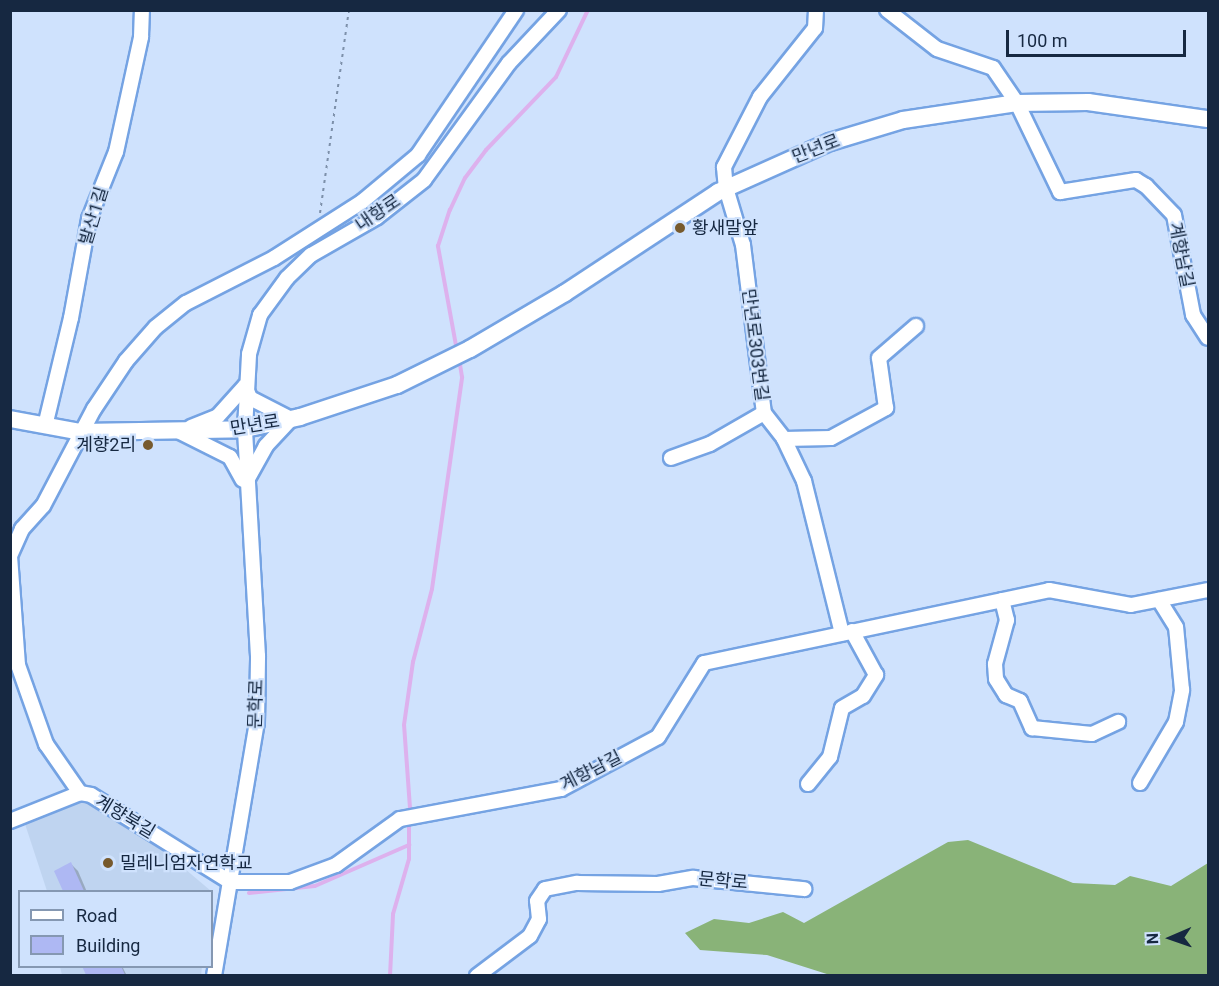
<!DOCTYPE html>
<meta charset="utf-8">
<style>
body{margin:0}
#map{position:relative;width:1219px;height:986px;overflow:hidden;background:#cfe2fd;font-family:Roboto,"Noto Sans KR",sans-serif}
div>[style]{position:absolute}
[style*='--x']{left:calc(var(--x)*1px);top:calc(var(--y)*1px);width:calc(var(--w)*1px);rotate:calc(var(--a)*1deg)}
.built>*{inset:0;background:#bfd4f0}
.forest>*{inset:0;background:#89b378}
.shadow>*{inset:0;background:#0003}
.stream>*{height:4px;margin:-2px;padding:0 2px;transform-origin:2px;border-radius:2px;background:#ddb1ed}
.building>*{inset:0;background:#aeb8f3}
.path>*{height:2px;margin-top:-1px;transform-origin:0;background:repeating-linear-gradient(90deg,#7d90aa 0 3px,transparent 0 7.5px)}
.roads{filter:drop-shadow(2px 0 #75a3e3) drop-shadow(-2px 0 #75a3e3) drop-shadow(0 2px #75a3e3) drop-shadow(0 -2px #75a3e3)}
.minor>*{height:14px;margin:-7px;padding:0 7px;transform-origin:7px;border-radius:7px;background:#fff}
.major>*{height:16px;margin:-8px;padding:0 8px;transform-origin:8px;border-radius:8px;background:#fff}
.dots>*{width:16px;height:16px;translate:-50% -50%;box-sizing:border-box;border:3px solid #cfe2fd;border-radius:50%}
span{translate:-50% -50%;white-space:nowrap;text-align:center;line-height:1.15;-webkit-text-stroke:4.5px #cfe2fd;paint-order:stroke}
.street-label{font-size:18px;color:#162841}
.poi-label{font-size:18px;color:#162841}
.left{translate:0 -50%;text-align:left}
.right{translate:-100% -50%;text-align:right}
.frame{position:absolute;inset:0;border:12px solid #162841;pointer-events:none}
.legend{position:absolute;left:18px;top:890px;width:195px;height:78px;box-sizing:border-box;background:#cfe2fd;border:2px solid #8598b2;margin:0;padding:8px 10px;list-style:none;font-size:18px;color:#162841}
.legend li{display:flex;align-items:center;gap:12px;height:30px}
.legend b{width:30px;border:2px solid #8598b2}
.north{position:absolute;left:1141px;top:908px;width:60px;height:60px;-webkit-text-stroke:4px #cfe2fd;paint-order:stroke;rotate:268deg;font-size:16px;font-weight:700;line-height:24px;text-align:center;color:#162841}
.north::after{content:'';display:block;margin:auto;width:21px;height:27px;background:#162841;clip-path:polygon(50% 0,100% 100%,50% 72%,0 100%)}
.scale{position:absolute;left:1006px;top:30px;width:180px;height:27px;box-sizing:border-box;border:3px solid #162841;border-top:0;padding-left:8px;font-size:18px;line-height:21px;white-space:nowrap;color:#162841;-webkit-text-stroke:4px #cfe2fd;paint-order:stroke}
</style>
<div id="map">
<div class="built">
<div style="clip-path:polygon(83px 800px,146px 836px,211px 891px,47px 891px,25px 824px)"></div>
<div style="clip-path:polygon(60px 967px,202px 967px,201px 976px,62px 975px)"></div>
</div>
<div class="forest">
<div style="clip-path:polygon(968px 840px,1073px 883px,1115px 885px,1130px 876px,1171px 886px,1208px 863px,1208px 975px,830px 975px,767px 955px,700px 950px,685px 933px,714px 919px,749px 923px,783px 912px,804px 923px,948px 842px)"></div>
</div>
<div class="shadow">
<div style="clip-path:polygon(71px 864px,78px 871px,87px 892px,65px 892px,56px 872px)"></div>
<div style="clip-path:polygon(84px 966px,122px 966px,127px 976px,89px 976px)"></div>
</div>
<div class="stream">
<div style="--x:457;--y:351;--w:107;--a:-100.3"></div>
<div style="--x:438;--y:246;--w:38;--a:-72"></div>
<div style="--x:450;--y:210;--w:35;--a:-65"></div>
<div style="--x:465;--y:178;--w:35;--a:-53"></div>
<div style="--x:486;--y:150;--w:101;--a:-46.2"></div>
<div style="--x:556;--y:77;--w:74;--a:-64.5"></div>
<div style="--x:410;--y:808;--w:83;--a:-94.1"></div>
<div style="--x:404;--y:725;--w:64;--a:-81.9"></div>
<div style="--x:413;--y:662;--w:75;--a:-75.4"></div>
<div style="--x:432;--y:589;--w:214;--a:-81.9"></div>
<div style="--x:462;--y:377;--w:18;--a:-99"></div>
<div style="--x:249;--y:893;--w:66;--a:-6.1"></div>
<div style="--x:315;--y:886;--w:103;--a:-23.6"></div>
<div style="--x:390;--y:976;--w:62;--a:-87.2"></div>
<div style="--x:393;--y:914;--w:57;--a:-73.8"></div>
<div style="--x:409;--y:859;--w:37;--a:-90"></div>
</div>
<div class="building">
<div style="clip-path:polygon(71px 862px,84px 891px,63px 891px,54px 871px)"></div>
<div style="clip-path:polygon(82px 966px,121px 966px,125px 975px,86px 975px)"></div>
</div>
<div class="path">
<div style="--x:320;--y:213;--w:205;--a:-81.9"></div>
</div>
<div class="roads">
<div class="minor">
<div style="--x:816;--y:10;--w:18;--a:93"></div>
<div style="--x:815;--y:28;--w:88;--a:128.6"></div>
<div style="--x:760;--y:97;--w:79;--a:117.2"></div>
<div style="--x:724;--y:167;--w:21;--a:85"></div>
<div style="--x:726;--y:188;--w:59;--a:73.4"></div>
<div style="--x:743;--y:245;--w:169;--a:82.9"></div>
<div style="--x:764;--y:413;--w:33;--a:52"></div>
<div style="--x:784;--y:439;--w:47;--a:64.5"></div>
<div style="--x:804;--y:481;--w:157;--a:76"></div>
<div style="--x:887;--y:10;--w:63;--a:38"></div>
<div style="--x:937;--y:49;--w:59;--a:18.7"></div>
<div style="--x:993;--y:68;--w:42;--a:55.6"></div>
<div style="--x:1017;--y:103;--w:99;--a:64.2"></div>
<div style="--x:1060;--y:192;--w:77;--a:-9"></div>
<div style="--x:1136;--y:180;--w:12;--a:31"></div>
<div style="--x:1146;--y:186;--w:40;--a:46"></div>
<div style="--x:1174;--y:215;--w:102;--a:79.2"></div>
<div style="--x:1193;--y:315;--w:27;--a:57"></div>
<div style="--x:46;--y:422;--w:107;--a:-76.5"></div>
<div style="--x:71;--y:318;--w:101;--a:-79.7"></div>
<div style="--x:89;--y:219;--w:72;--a:-68.1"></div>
<div style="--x:116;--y:152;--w:118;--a:-77.7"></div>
<div style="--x:141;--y:37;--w:27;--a:-88"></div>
<div style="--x:191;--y:427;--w:29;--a:-22"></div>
<div style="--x:218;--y:416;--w:40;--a:-48"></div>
<div style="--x:245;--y:386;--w:13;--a:67"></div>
<div style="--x:250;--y:398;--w:46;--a:27.1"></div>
<div style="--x:291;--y:419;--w:37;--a:133"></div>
<div style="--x:266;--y:446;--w:39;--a:119"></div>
<div style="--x:178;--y:431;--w:58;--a:26.6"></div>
<div style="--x:230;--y:457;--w:26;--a:61"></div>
<div style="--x:784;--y:439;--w:47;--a:-1.2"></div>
<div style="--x:831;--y:438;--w:63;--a:-28.6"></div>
<div style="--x:886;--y:408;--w:50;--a:-98"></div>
<div style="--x:879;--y:358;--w:49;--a:-40.9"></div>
<div style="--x:671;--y:458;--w:41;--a:-19.7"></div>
<div style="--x:710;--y:444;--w:62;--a:-29.9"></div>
<div style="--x:10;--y:556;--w:30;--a:-66"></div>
<div style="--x:22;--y:529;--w:31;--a:-48"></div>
<div style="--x:43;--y:506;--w:110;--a:-62.3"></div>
<div style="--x:94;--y:409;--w:58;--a:-56.3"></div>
<div style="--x:126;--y:361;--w:45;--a:-48.6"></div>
<div style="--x:156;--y:327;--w:38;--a:-39"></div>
<div style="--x:186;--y:303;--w:99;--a:-27.1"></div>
<div style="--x:274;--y:258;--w:106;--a:-32.6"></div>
<div style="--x:363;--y:201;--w:72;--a:-39.9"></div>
<div style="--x:418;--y:155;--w:175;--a:-55.9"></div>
<div style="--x:10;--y:556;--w:109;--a:85.8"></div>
<div style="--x:18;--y:665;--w:84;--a:70.5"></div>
<div style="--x:46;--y:744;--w:60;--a:55.2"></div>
<div style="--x:1002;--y:600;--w:21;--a:76"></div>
<div style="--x:1007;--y:620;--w:46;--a:105.3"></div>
<div style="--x:995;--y:664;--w:15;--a:86"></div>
<div style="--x:996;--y:679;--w:19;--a:58"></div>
<div style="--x:1006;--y:695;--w:15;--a:23"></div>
<div style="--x:1020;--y:701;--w:30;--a:66"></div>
<div style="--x:1032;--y:728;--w:60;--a:5.7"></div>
<div style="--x:1092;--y:734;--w:29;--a:-25"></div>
<div style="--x:1140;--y:783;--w:71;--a:-59.5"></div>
<div style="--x:1176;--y:722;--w:33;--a:-79"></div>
<div style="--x:1182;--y:690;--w:63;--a:-95.4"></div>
<div style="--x:1176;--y:627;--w:32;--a:-122"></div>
<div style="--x:808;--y:784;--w:35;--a:-51"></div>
<div style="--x:830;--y:757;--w:50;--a:-76.2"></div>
<div style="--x:842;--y:708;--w:24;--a:-30"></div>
<div style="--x:863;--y:696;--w:25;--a:-58"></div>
<div style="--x:876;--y:675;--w:50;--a:-118.6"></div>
<div style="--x:10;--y:821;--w:75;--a:-21.8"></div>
<div style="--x:80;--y:793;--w:11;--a:10"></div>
<div style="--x:91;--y:795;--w:164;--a:32"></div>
<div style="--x:230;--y:882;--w:60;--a:0"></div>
<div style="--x:290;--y:882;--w:49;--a:-20.3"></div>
<div style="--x:336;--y:865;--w:79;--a:-35.7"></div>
<div style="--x:400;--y:819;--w:164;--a:-10.6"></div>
<div style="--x:561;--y:789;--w:110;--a:-28.2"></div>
<div style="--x:658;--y:737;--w:87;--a:-58.1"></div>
<div style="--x:704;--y:663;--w:353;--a:-11.9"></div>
<div style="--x:1049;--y:590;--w:83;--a:10.4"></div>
<div style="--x:1131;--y:605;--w:78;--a:-11"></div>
<div style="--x:214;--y:976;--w:257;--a:-80.4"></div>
<div style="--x:257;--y:723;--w:67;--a:-89.1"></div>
<div style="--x:258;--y:656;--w:227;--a:-93.3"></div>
<div style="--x:245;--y:429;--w:75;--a:-86.9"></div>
<div style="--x:249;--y:354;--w:41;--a:-74.2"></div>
<div style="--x:260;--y:315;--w:46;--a:-53.9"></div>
<div style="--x:287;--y:278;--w:33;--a:-44"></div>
<div style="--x:311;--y:255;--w:76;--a:-29.9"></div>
<div style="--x:377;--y:217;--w:60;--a:-38.2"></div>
<div style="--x:424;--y:180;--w:145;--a:-54"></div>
<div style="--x:509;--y:63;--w:73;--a:-46.7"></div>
<div style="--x:477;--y:976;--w:66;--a:-37"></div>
<div style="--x:530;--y:936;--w:19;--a:-62"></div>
<div style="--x:539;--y:919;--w:18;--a:-96"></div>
<div style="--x:537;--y:901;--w:14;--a:-56"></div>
<div style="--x:545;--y:889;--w:33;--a:-11"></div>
<div style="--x:577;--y:883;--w:81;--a:0.7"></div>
<div style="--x:658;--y:884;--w:36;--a:-10"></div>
<div style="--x:693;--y:878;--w:112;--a:5.7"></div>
</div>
<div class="major">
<div style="--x:10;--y:419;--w:72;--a:10.4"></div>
<div style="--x:81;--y:432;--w:164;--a:-1"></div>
<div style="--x:245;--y:429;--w:56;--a:-12.3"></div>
<div style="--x:300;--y:417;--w:102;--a:-18.3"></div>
<div style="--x:397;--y:385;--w:81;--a:-26.3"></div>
<div style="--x:470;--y:349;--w:110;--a:-30.5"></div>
<div style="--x:565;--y:293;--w:183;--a:-33.4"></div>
<div style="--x:718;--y:192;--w:123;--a:-24.1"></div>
<div style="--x:830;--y:142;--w:76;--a:-16.8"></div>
<div style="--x:903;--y:120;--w:115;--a:-8.5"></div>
<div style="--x:1017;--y:103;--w:71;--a:-0.8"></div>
<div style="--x:1088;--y:102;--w:121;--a:8.1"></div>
</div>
</div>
<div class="dots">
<div style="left:680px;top:228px;background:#775a2d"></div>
<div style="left:148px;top:445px;background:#775a2d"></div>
<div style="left:108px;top:863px;background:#775a2d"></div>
</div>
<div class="street-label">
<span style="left:816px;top:149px;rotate:-21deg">만년로</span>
<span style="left:378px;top:213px;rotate:-34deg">내향로</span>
<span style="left:94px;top:216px;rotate:-73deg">발산1길</span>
<span style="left:1181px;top:255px;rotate:79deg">계향남길</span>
<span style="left:755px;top:345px;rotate:83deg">만년로303번길</span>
<span style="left:255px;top:425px;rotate:-9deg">만년로</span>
<span style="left:256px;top:704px;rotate:-88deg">문학로</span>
<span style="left:591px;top:771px;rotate:-27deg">계향남길</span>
<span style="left:125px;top:817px;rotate:31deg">계향북길</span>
<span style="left:723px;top:881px;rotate:5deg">문학로</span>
</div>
<div class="poi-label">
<span class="left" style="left:692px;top:228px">황새말앞</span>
<span class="right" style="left:136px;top:445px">계향2리</span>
<span class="left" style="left:120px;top:863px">밀레니엄자연학교</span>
</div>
<div class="frame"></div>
<ul class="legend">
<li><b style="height:8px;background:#fff"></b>Road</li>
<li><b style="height:16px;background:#aeb8f3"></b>Building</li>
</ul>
<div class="north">N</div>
<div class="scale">100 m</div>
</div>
